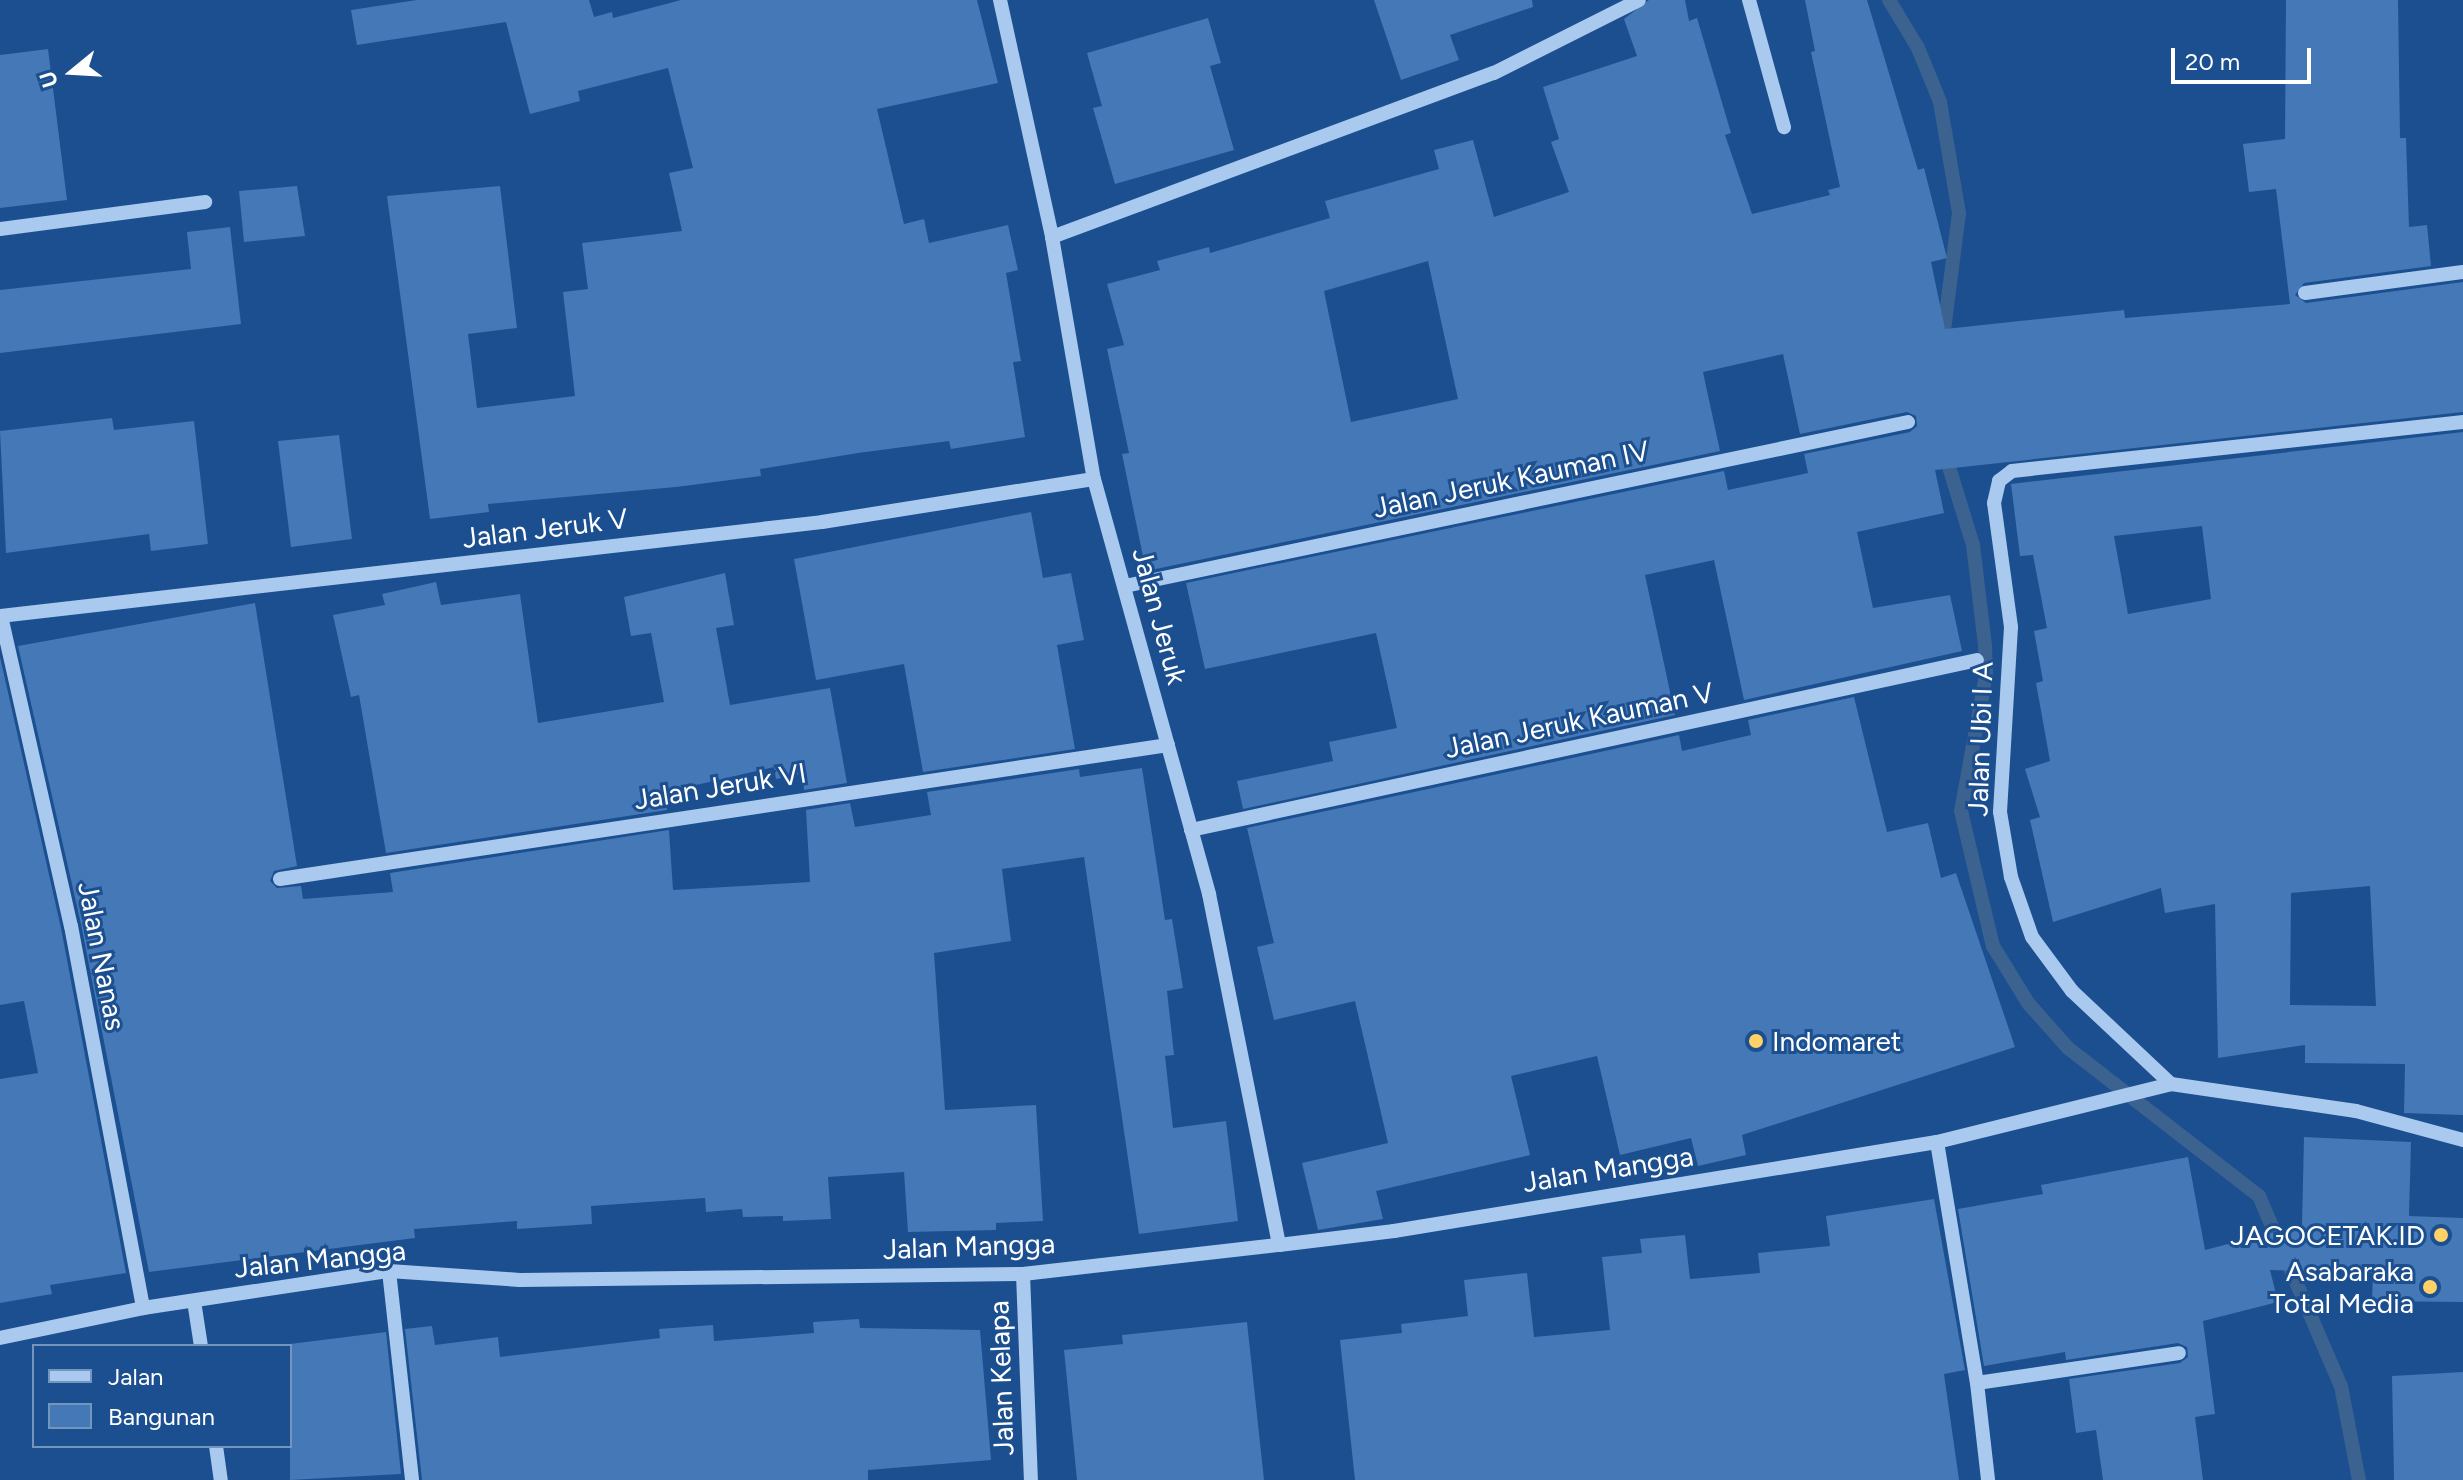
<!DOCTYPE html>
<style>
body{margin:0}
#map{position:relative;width:2463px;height:1480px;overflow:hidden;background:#1b4f8f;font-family:Figtree,sans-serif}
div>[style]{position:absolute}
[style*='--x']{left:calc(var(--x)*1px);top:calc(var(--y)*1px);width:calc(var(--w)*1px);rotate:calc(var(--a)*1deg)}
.stream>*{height:14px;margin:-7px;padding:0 7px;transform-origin:7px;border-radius:7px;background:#3c6290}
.building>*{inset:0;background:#4478b7}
.minor>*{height:14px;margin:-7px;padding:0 7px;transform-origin:7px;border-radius:7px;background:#a9c9ee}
.dots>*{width:22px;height:22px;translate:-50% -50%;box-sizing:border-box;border:4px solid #1b4f8f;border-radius:50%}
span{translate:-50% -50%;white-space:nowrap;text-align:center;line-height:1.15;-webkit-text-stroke:6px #1b4f8f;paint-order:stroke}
.street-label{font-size:28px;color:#fff}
.poi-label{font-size:28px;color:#fff}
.left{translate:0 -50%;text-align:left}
.right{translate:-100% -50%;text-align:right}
.legend{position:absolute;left:32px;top:1344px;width:260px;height:104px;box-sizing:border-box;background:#1b4f8f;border:2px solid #7695bc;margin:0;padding:10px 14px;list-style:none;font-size:24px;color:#fff}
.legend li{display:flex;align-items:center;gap:16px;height:40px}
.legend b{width:40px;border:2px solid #7695bc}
.north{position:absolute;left:32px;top:32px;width:80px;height:80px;-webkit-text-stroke:6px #1b4f8f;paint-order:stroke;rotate:252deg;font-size:22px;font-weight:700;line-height:32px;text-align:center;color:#fff}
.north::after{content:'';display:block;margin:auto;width:28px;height:36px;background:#fff;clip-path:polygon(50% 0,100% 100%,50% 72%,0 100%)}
.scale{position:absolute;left:2171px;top:48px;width:140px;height:36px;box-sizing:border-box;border:4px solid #fff;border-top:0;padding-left:10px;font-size:24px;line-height:28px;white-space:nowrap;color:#fff;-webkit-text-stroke:6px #1b4f8f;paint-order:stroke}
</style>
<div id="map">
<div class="stream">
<div style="--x:1889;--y:0;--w:56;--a:58.9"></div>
<div style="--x:1918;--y:48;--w:58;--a:67.8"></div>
<div style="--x:1940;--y:102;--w:113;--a:80.3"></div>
<div style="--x:1959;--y:213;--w:134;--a:97.3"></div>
<div style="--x:1945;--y:454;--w:95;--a:72.9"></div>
<div style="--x:1973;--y:545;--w:102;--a:83.2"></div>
<div style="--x:1985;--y:646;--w:29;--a:88"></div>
<div style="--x:1986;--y:675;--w:138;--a:100.4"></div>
<div style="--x:1961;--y:811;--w:139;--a:76.7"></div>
<div style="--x:1993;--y:946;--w:67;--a:58.4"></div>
<div style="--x:2028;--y:1003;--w:60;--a:48.4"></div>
<div style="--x:2068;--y:1048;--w:242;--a:37.8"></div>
<div style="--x:2259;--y:1196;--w:207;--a:66.7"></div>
<div style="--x:2341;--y:1386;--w:96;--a:79.2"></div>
</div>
<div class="building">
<div style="clip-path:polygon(417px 0,589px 0,594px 17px,612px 12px,613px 18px,681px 0,977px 0,998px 83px,877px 109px,904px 224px,924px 219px,929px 243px,1008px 225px,1018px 270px,1006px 273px,1021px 361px,1013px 362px,1025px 437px,951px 449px,949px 441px,858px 453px,760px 469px,761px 476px,676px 487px,488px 504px,489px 512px,430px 519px,387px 196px,500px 186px,517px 328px,468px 334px,477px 408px,575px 396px,563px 292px,588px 289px,582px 243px,682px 231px,669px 173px,693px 168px,668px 68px,578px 91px,580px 101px,530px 114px,506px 22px,357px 45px,351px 10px)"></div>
<div style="clip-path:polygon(1374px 0,1532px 0,1533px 7px,1450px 35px,1459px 60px,1401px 80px)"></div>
<div style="clip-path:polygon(evenodd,1649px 0,1685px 0,1689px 21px,1697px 18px,1731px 133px,1725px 135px,1752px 214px,1830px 195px,1828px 190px,1840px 187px,1811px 52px,1815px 51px,1805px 0,1867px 0,1918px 170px,1924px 168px,1947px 258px,1931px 262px,1945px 329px,2124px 310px,2125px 318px,2290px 304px,2276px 189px,2249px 192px,2243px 144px,2285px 139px,2286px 0,2398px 0,2400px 138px,2406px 138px,2409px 227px,2427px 225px,2431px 266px,2304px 283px,2295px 295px,2306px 303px,2463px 282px,2463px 412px,1935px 470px,1944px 513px,1857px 532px,1873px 608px,1950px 595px,1962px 651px,1744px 700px,1714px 560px,1645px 575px,1675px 715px,1243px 809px,1237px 781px,1333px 761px,1329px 742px,1397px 728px,1376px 633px,1205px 669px,1186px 583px,1724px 471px,1728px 490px,1808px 473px,1804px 454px,1910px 432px,1917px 426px,1916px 416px,1907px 412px,1800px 434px,1783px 354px,1703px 372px,1720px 451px,1146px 571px,1122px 454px,1129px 453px,1107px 349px,1124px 345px,1107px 284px,1160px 270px,1157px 261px,1209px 247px,1210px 253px,1330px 218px,1325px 201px,1439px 169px,1434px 150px,1473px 140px,1494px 217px,1569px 192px,1551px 142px,1559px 139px,1543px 87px,1637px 56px,1624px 19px,1649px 0,1428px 261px,1458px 399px,1351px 422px,1324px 291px,1428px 261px)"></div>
<div style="clip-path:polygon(1208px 18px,1221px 63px,1210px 66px,1234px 150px,1115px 184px,1093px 108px,1102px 106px,1087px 53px)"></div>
<div style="clip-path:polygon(48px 49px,67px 200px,0 208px,0 55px)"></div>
<div style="clip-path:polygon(297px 186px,305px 236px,244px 242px,239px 191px)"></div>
<div style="clip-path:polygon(230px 227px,241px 324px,0 353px,0 290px,191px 269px,187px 232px)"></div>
<div style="clip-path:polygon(112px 418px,114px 430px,194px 421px,208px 544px,151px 551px,149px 534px,6px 553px,0 431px)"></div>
<div style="clip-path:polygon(evenodd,2463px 432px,2463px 1115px,2404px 1113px,2405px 1064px,2305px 1063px,2305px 1045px,2218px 1058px,2215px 904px,2165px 913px,2161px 888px,2053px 922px,2030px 820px,2040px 817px,2025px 769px,2050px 761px,2036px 683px,2043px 681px,2034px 631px,2047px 628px,2033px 555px,2020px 556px,2011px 484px,2463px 432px,2202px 526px,2211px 599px,2128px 614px,2114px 536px,2202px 526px,2463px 432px,2370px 886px,2376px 1006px,2290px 1005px,2291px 893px,2370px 886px)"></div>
<div style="clip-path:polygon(339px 435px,352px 539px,291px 547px,278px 441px)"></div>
<div style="clip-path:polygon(1031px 512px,1043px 578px,1071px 573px,1084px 640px,1057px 645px,1075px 749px,923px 772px,904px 664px,816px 680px,794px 559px)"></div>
<div style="clip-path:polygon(725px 573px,734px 625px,716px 628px,730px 705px,830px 688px,847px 783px,804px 790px,803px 774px,776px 779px,774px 767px,666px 792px,667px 810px,386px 853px,359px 695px,351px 697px,333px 615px,385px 605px,382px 594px,436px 582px,441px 605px,520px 594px,538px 723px,664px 702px,651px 633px,631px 636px,624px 597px)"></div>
<div style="clip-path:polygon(255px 603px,297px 866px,274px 871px,270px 881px,277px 888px,301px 886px,303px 899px,393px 892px,390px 873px,669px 830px,673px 890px,810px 882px,806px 810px,850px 803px,855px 827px,931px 815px,927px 792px,1079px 769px,1080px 777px,1142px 768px,1165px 920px,1172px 919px,1183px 988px,1167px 991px,1174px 1055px,1165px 1056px,1173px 1128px,1226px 1121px,1238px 1221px,1139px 1234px,1084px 857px,1002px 869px,1011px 941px,934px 953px,945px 1110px,1036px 1105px,1043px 1221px,996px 1223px,996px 1230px,908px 1232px,904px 1172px,828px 1177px,831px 1219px,783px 1221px,783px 1216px,743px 1217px,742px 1209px,706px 1212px,705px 1198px,591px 1206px,592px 1224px,517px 1229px,517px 1221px,414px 1229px,415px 1238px,149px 1272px,81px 924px,18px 646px)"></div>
<div style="clip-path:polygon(0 657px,61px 928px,126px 1273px,50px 1285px,52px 1294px,0 1303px,0 1079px,38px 1073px,24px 1001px,0 1005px)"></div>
<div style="clip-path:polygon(1854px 697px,1887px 832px,1928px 823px,1941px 878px,1956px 873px,2015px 1047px,1742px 1135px,1746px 1155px,1698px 1166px,1691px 1138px,1620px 1155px,1597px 1056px,1511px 1076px,1530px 1155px,1376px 1191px,1383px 1219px,1318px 1230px,1302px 1163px,1388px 1143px,1355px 1001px,1274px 1020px,1257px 947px,1274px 943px,1247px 828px,1679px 735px,1682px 751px,1751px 735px,1748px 720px)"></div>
<div style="clip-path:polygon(2304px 1137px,2411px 1142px,2409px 1216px,2463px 1218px,2463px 1302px,2372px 1301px,2373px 1273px,2270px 1270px,2278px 1302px,2203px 1321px,2215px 1414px,2195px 1417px,2203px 1480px,2103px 1480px,2096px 1430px,2076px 1433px,2069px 1379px,2180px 1363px,2188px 1357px,2187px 1347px,2178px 1343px,2066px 1360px,2065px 1352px,1984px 1366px,1958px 1209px,2043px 1194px,2041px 1185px,2188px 1157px,2205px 1250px,2302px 1225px)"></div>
<div style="clip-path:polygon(1934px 1199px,1965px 1370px,1944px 1374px,1959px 1480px,1355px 1480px,1340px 1340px,1402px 1333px,1401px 1324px,1468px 1316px,1464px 1280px,1527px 1273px,1534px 1337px,1610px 1330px,1602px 1257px,1642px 1253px,1640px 1239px,1685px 1235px,1690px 1279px,1760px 1273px,1758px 1253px,1830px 1246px,1826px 1216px)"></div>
<div style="clip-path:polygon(859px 1319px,860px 1328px,980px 1330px,991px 1460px,868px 1470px,868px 1480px,422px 1480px,405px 1329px,432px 1326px,435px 1345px,498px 1337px,500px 1357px,660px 1338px,659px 1329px,713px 1325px,714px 1341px,814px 1333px,813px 1322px)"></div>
<div style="clip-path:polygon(1247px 1322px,1264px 1480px,1077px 1480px,1064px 1350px,1123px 1344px,1122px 1335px)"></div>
<div style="clip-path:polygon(386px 1332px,401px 1474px,290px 1480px,290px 1344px)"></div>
<div style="clip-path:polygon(2463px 1372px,2463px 1480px,2394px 1480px,2392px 1376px)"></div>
</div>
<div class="minor">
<div style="--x:1000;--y:0;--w:243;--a:77.6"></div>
<div style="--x:1052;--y:237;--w:246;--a:80.2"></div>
<div style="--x:1094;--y:479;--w:431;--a:74.5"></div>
<div style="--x:1209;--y:894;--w:358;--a:78.7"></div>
<div style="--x:1749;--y:0;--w:132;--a:74.6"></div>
<div style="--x:0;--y:229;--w:207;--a:-7.5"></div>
<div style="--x:1052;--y:237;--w:471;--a:-20.4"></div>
<div style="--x:1494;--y:73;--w:162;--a:-26.7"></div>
<div style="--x:2305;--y:293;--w:159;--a:-7.6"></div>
<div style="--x:1125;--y:586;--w:800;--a:-11.83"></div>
<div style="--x:0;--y:616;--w:827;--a:-6.52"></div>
<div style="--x:822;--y:522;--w:275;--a:-9"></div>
<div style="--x:1;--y:616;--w:318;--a:77.3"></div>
<div style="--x:71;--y:926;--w:389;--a:79.3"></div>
<div style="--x:1191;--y:830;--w:804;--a:-12.2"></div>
<div style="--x:280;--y:879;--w:898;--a:-8.58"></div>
<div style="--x:2171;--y:1084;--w:136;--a:-136.8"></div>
<div style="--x:2072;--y:991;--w:67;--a:-126.5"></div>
<div style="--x:2032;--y:937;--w:64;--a:-109.3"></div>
<div style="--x:2011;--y:877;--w:66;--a:-99.6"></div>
<div style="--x:2000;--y:812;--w:185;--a:-86.6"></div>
<div style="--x:2011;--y:627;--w:125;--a:-97.8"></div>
<div style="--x:1994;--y:503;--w:23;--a:-77"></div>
<div style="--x:1999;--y:481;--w:16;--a:-38"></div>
<div style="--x:2012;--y:471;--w:454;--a:-6.2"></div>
<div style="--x:1937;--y:1142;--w:244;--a:80.6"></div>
<div style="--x:1977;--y:1383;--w:98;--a:83.5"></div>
<div style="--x:389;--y:1271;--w:210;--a:83.7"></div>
<div style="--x:1023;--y:1274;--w:206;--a:87.8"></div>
<div style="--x:194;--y:1301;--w:46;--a:81.2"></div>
<div style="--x:0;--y:1338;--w:146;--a:-11.8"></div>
<div style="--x:143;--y:1308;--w:249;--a:-8.6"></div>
<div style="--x:389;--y:1271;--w:131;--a:3.9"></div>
<div style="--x:520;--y:1280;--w:503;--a:-0.68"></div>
<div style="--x:1023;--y:1274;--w:258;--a:-6.5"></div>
<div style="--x:1279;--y:1245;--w:116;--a:-6.9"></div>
<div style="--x:1394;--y:1231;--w:550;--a:-9.31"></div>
<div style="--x:1937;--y:1142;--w:241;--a:-13.9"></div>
<div style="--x:2171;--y:1084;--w:187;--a:8.3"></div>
<div style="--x:2356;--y:1111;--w:111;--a:15.2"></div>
<div style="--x:1977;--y:1383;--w:204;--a:-8.4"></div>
<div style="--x:216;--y:1446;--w:34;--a:82"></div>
</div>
<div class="dots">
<div style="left:1756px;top:1041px;background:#ffd166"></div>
<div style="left:2441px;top:1235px;background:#ffd166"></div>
<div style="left:2430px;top:1287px;background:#ffd166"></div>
</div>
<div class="street-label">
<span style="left:1511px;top:479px;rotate:-12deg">Jalan Jeruk Kauman IV</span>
<span style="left:545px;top:528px;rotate:-7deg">Jalan Jeruk V</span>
<span style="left:1160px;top:616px;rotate:75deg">Jalan Jeruk</span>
<span style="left:1579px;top:720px;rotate:-12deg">Jalan Jeruk Kauman V</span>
<span style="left:1980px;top:739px;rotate:-88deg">Jalan Ubi I A</span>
<span style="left:720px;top:786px;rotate:-9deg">Jalan Jeruk VI</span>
<span style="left:102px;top:956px;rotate:79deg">Jalan Nanas</span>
<span style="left:1608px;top:1169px;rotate:-9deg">Jalan Mangga</span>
<span style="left:969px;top:1246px;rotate:-2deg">Jalan Mangga</span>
<span style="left:320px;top:1259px;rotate:-6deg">Jalan Mangga</span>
<span style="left:1001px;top:1378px;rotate:-92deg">Jalan Kelapa</span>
</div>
<div class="poi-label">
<span class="left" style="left:1772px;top:1041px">Indomaret</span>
<span class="right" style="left:2425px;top:1235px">JAGOCETAK.ID</span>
<span class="right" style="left:2414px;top:1287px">Asabaraka<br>Total Media</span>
</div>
<ul class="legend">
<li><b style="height:10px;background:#a9c9ee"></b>Jalan</li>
<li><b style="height:22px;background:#4478b7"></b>Bangunan</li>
</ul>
<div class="north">U</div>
<div class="scale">20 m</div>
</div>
